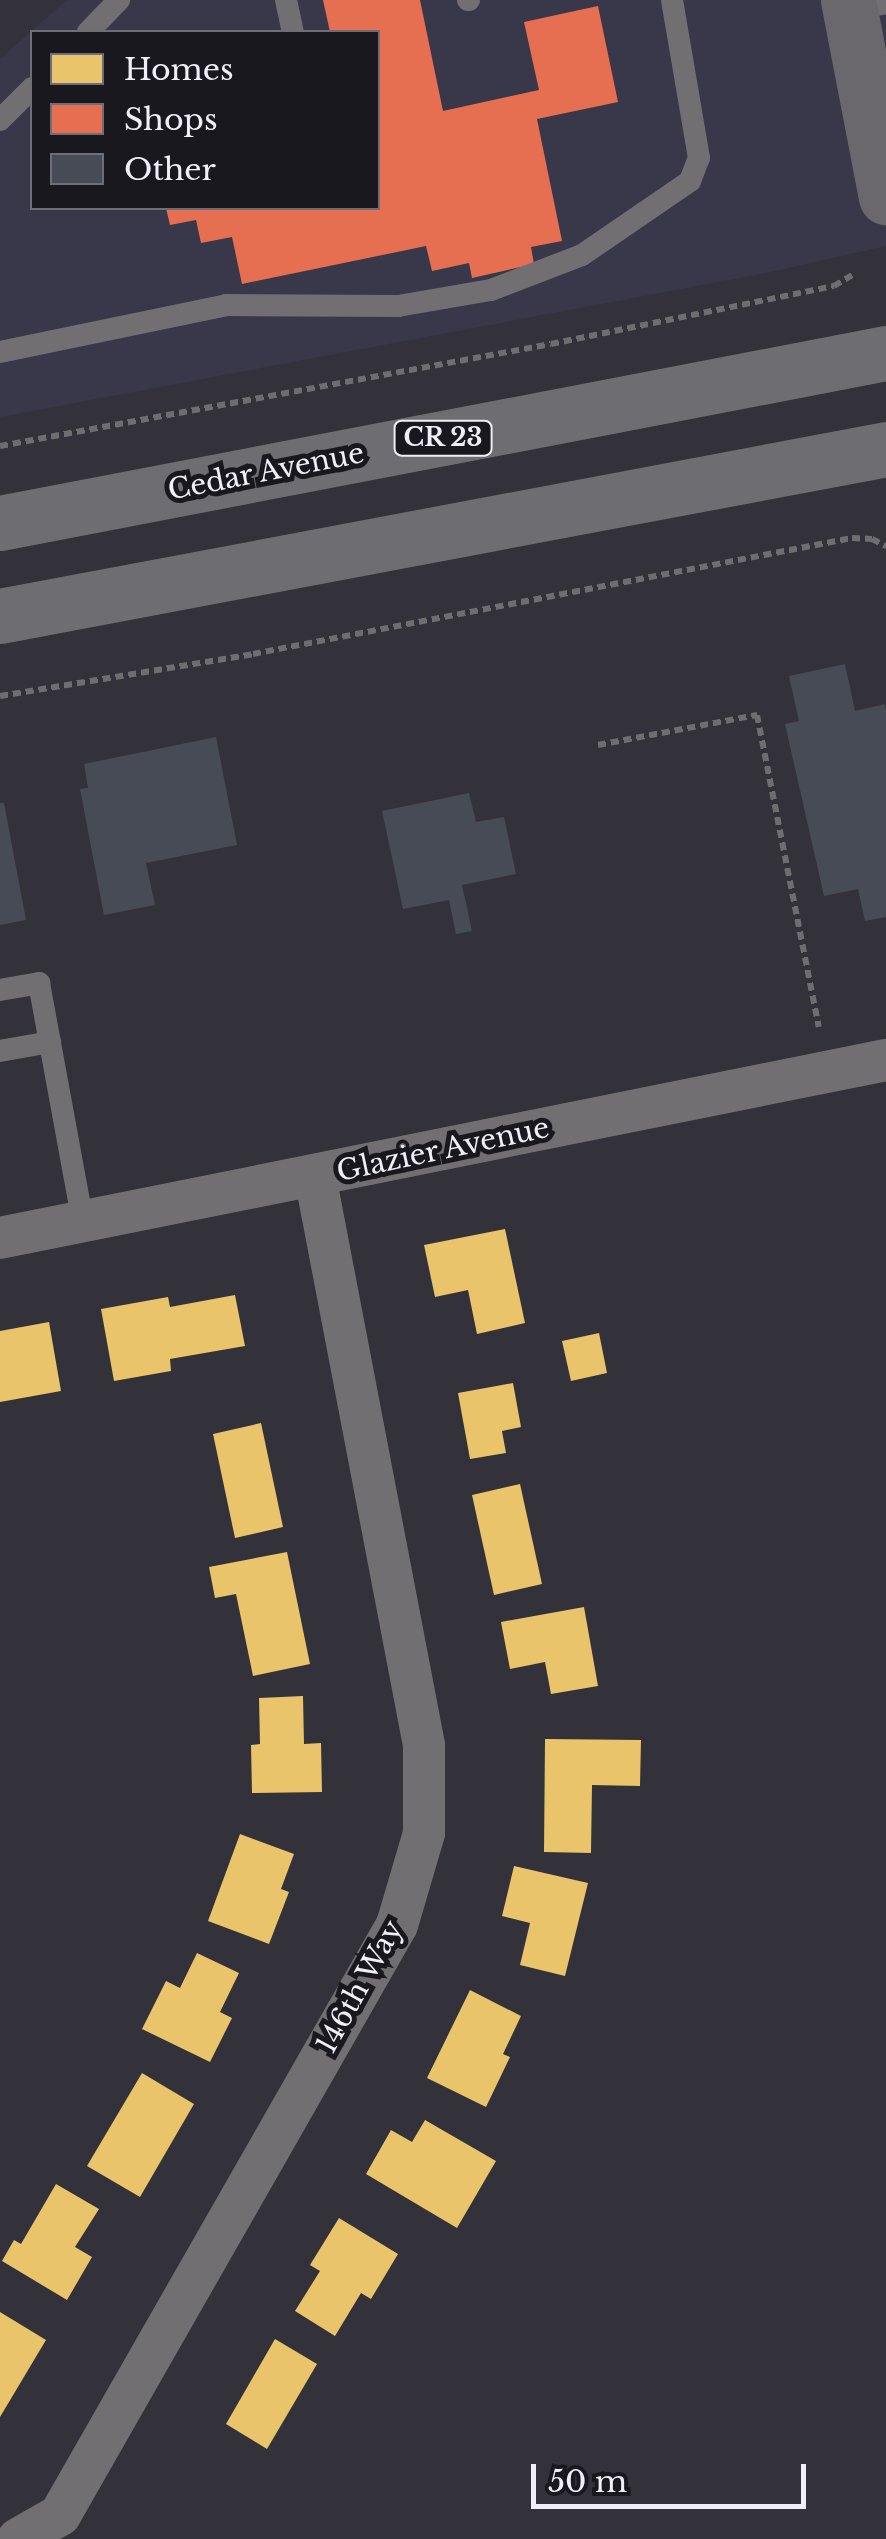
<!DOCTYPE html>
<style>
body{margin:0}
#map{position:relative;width:886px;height:2539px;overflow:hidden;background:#33323a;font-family:"Libre Baskerville",serif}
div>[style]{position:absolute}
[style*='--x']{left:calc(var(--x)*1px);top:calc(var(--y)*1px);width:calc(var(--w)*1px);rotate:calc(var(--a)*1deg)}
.built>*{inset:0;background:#39374a}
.homes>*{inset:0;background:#e9c46a}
.shops>*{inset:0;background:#e76f51}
.building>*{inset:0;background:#474b55}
.path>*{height:6px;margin-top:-3px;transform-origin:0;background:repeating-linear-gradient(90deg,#6e6e71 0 8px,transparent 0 13px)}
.lane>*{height:22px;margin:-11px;padding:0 11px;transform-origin:11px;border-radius:11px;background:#716f72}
.street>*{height:42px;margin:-21px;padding:0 21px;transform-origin:21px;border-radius:21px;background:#716f72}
.secondary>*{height:55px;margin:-27.5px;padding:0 27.5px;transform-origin:27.5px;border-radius:27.5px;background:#6a686d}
.highway>*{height:55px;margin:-27.5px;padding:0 27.5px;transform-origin:27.5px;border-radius:27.5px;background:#6e6d72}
span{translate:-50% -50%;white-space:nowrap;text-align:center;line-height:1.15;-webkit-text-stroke:10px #19181f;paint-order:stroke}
.shield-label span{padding:2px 8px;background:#19181f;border:2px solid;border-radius:8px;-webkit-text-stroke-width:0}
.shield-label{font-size:25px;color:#f0eff8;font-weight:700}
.street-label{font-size:28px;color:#f0eff8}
.legend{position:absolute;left:30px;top:30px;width:350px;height:180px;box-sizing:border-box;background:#19181f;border:2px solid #6f6e76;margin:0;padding:12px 18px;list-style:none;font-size:30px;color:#f0eff8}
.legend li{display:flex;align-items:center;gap:20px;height:50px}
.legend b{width:50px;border:2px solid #6f6e76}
.scale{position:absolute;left:531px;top:2464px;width:275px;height:45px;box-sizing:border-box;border:5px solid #f0eff8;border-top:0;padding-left:12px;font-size:30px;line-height:35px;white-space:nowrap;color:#f0eff8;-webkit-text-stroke:8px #19181f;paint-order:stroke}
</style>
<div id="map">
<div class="built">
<div style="clip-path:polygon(evenodd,67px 0,886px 0,886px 246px,761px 274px,0 417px,0 59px,67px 0,32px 32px,378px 32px,378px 208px,32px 208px,32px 32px)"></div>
</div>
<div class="homes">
<div style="clip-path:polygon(505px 1229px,525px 1323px,477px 1334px,468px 1290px,435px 1297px,424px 1245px)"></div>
<div style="clip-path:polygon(235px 1295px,245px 1346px,170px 1359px,171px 1371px,114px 1381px,101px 1309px,168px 1297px,170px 1307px)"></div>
<div style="clip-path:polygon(49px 1322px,61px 1391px,0 1402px,0 1331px)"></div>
<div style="clip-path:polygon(599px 1333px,607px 1373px,571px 1381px,562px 1341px)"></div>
<div style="clip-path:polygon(513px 1383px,521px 1427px,502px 1431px,506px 1453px,470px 1459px,458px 1393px)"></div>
<div style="clip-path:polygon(261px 1423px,283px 1527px,235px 1538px,213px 1434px)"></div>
<div style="clip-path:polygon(520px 1484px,542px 1584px,494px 1595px,472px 1495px)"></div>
<div style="clip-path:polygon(287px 1552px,310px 1664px,253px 1676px,236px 1594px,215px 1598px,209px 1567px)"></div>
<div style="clip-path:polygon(584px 1607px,598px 1686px,551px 1694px,545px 1662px,510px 1669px,501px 1622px)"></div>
<div style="clip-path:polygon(303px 1696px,304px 1744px,321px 1743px,322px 1792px,252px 1793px,251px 1745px,260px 1744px,259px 1698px)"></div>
<div style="clip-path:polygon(545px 1739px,641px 1740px,640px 1786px,592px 1785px,591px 1853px,544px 1852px)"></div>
<div style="clip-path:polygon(240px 1834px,294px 1854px,281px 1889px,289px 1892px,269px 1944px,208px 1921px)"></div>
<div style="clip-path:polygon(514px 1866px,588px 1883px,565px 1976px,520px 1965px,530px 1923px,502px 1916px)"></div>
<div style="clip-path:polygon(197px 1953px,239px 1973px,220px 2012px,232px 2018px,210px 2062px,142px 2029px,166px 1981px,180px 1988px)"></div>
<div style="clip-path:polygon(470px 1990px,521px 2016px,503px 2054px,510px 2057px,486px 2107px,427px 2078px)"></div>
<div style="clip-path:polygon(142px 2073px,194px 2104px,140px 2197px,87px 2166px)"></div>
<div style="clip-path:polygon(425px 2120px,496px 2161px,457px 2228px,366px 2174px,391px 2130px,412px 2142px)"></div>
<div style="clip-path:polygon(56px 2184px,99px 2209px,75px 2247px,92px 2257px,67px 2300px,2px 2261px,14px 2240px,21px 2244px)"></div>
<div style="clip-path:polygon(339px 2218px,398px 2254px,371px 2299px,361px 2293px,335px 2336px,295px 2311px,320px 2271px,310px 2265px)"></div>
<div style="clip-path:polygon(0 2312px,46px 2340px,0 2417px)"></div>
<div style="clip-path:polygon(275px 2339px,317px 2364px,267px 2449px,226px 2424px)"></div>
</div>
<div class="shops">
<div style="clip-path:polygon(323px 0,420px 0,443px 111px,539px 90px,524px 22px,598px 6px,618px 102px,537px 119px,562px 241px,531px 247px,534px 264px,472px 278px,469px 263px,432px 271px,426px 246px,242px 284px,232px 237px,201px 243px,196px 220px,170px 225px,166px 208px,378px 208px,378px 32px,330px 32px)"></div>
</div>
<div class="building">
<div style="clip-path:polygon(845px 664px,855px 711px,885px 704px,886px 711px,886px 917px,865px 921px,858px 889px,824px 896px,785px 724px,799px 721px,789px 676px)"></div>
<div style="clip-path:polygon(216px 737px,237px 845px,146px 863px,155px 905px,104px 915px,80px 789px,88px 788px,84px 764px)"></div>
<div style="clip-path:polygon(469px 793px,476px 822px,504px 817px,516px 874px,462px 885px,472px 931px,456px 934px,449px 900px,403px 909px,382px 811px)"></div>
<div style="clip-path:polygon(0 803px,4px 803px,26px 920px,0 925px)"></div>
</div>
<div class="path">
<div style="--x:0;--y:446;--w:560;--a:-10.49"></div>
<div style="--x:551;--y:344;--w:289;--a:-11.6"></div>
<div style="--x:834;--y:286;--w:21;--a:-31"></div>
<div style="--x:0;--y:696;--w:256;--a:-9.4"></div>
<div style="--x:253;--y:654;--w:610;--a:-10.96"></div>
<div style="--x:852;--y:538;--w:20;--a:3"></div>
<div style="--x:872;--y:539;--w:16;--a:27"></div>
<div style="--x:598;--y:745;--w:162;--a:-10.7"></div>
<div style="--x:757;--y:715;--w:318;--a:78.8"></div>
</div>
<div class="lane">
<div style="--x:286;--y:0;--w:33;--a:78"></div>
<div style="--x:468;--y:0;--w:1;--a:0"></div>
<div style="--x:850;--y:9;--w:36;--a:-9"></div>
<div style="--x:88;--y:32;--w:45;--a:-45.9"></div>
<div style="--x:0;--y:120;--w:45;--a:-45"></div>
<div style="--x:0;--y:352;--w:231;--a:-11.7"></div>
<div style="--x:226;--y:305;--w:172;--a:0.3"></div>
<div style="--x:398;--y:306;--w:94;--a:-9.8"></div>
<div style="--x:491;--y:290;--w:97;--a:-21"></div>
<div style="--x:582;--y:255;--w:131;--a:-34.4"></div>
<div style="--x:690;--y:181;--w:25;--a:-69"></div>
<div style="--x:699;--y:158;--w:160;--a:-99.7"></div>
<div style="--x:0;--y:990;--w:40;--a:-10"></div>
<div style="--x:39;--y:983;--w:243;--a:79.6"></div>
<div style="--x:0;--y:1051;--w:51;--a:-10.2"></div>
</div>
<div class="street">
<div style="--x:0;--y:1238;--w:904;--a:-11.36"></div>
<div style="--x:18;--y:2539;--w:48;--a:-29.7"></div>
<div style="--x:60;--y:2515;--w:679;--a:-60.27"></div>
<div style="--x:397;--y:1925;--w:96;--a:-73.6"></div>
<div style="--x:424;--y:1833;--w:88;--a:-90"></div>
<div style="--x:424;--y:1745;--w:579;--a:-100.84"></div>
</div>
<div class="secondary">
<div style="--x:848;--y:0;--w:201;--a:79.1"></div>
</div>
<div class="highway">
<div style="--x:0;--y:523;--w:902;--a:-10.86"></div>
<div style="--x:0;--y:616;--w:902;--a:-10.67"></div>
</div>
<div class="shield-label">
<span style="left:443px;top:438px">CR 23</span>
</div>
<div class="street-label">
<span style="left:266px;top:472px;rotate:-11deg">Cedar Avenue</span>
<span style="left:443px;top:1150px;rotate:-12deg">Glazier Avenue</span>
<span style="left:360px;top:1987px;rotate:-61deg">146th Way</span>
</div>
<ul class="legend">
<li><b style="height:28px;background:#e9c46a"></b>Homes</li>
<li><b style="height:28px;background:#e76f51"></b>Shops</li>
<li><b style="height:28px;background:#474b55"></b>Other</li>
</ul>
<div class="scale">50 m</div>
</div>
